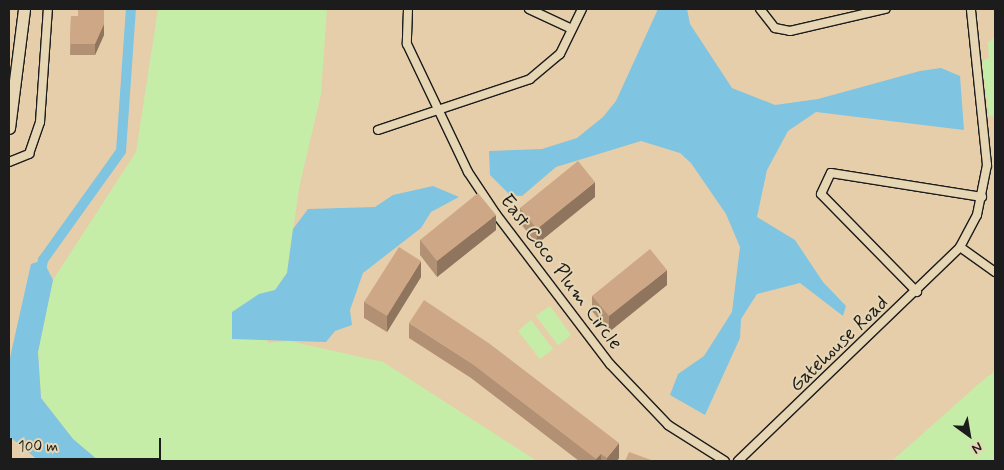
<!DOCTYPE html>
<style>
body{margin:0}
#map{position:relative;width:1004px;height:470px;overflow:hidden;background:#e7ceaa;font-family:Mynerve,sans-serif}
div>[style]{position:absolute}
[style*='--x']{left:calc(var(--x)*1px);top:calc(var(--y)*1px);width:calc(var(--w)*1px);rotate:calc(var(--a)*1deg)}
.green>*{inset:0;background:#c5eda8}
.water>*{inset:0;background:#7fc4e0}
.canal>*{height:10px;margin:-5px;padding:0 5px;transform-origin:5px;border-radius:5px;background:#7fc4e0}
.roads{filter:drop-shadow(1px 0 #1c1c1c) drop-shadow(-1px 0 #1c1c1c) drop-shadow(0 1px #1c1c1c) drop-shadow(0 -1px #1c1c1c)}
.street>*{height:8px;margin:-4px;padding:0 4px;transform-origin:4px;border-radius:4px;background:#e7d6b3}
.secondary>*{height:11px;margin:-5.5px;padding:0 5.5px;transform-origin:5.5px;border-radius:5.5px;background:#e7d6b3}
.wall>*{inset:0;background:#b19074}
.shaded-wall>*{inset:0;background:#90755e}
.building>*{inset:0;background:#cea787}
span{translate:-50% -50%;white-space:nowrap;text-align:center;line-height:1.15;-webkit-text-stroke:4px #e7d6b3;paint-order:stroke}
.street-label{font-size:20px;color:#1c1c1c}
.frame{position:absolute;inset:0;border:10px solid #1c1c1c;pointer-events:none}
.north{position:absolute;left:944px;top:410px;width:50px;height:50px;-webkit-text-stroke:4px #e7d6b3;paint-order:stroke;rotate:148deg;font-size:14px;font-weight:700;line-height:20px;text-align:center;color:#1c1c1c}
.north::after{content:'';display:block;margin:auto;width:18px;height:22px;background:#1c1c1c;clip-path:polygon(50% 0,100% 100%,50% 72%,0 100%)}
.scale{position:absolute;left:10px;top:438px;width:151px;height:22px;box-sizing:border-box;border:2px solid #1c1c1c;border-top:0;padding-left:6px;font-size:15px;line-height:18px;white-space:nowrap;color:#1c1c1c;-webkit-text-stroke:4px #e7d6b3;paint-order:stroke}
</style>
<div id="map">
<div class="green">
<div style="clip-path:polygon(158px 9px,327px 9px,321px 94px,299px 188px,287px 273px,275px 290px,259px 294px,268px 343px,289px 341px,383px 362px,537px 461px,99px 461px,73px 439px,41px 398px,38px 352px,53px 280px,136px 152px)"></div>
<div style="clip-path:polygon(995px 38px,995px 115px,989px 116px,982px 61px,989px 58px,988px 42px)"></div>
<div style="clip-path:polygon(550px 306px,571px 335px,558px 345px,536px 316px)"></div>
<div style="clip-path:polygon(531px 320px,553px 349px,540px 359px,518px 331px)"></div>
<div style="clip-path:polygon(995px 371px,995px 461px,892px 461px,981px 382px)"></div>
</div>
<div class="water">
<div style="clip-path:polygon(658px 9px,687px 9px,690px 24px,732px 88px,775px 105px,818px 99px,920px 71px,941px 68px,960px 76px,964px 130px,816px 112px,788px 131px,767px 170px,757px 217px,795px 240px,823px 282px,846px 306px,843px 316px,800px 283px,757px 294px,741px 319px,740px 338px,705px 415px,670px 395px,678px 374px,704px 356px,732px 312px,740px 247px,726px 214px,691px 163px,680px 153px,641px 141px,556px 167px,522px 196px,510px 195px,490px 175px,489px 151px,542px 149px,577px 138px,603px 117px,616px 101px)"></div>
<div style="clip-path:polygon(433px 186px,459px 197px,431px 212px,421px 228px,363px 273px,350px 310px,352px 325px,335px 331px,326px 342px,232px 339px,232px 312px,259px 294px,275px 290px,287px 273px,293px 229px,308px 209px,375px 207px,393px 195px)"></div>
<div style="clip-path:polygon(43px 260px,53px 280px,38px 352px,41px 398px,73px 439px,99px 461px,39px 461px,9px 436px,9px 362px,31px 264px)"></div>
</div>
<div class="canal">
<div style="--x:41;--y:272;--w:12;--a:-81"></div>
<div style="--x:43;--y:260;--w:134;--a:-54.4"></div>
<div style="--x:121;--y:151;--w:142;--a:-86"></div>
</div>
<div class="roads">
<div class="street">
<div style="--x:408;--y:9;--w:35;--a:92"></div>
<div style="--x:407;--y:44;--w:142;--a:64.5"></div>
<div style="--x:468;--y:172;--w:50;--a:56.3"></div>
<div style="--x:496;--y:214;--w:188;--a:52.8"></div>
<div style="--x:610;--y:364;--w:84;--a:46.4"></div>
<div style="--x:668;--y:425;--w:67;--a:32.3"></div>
<div style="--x:529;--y:9;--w:47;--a:24.9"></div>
<div style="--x:760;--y:9;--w:24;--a:52"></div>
<div style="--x:775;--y:28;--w:15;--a:11"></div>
<div style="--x:790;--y:31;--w:98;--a:-13"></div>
<div style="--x:378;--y:130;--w:160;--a:-18.5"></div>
<div style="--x:530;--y:79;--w:39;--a:-40"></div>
<div style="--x:560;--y:54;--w:50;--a:-63.9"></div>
<div style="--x:9;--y:162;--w:22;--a:-22"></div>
<div style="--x:29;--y:154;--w:34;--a:-71"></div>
<div style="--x:40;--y:122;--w:113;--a:-86"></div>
<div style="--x:960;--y:247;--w:43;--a:35.5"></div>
<div style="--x:917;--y:292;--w:137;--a:-134.4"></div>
<div style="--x:821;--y:194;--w:23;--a:-65"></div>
<div style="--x:831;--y:173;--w:153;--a:9"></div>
<div style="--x:738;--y:461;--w:308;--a:-43.9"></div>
<div style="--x:960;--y:247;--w:36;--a:-62"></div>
<div style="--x:977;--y:215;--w:51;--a:-78.7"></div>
<div style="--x:987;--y:165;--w:157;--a:-95.9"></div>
</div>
<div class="secondary">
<div style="--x:9;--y:128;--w:120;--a:-82.8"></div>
</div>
</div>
<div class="wall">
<div style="clip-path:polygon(64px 9px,104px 9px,104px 35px,95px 55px,70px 55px,71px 16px,78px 16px,78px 9px)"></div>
<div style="clip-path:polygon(595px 197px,537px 244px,520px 223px,520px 208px)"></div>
<div style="clip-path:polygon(496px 230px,437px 277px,420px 255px,420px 240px)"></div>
<div style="clip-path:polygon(421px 277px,387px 332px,364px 318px,364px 302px)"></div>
<div style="clip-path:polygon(667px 285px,609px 332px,592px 311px,592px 296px)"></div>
<div style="clip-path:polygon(409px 323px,619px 458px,617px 461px,579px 461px,471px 378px,409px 338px)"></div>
</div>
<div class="shaded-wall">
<div style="clip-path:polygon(104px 24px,104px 35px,95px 55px,95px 44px)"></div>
<div style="clip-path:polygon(595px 182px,595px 197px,537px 244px,537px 229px)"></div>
<div style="clip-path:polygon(496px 215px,496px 230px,437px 277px,437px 261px)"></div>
<div style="clip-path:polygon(421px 261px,421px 277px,387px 332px,387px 316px)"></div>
<div style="clip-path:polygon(667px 270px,667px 285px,609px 332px,609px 316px)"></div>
<div style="clip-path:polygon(619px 443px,619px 458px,617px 461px,607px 461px,607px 458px)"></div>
<div style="clip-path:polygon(601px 454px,601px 461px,596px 461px,596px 459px)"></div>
</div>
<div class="building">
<div style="clip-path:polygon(78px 9px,104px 9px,104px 24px,95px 44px,70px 44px,71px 16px,78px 16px)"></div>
<div style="clip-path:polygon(578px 161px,595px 182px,537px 229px,520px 208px)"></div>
<div style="clip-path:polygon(478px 193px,496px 215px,437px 261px,420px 240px)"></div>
<div style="clip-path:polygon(399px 247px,421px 261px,387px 316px,364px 302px)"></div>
<div style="clip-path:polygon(650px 249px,667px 270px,609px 316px,592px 296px)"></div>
<div style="clip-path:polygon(424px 300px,490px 344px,619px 443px,607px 458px,601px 454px,596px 459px,471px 363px,409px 323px)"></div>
<div style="clip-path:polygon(629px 452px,654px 461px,625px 461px)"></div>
</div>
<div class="street-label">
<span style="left:561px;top:272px;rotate:53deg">East Coco Plum Circle</span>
<span style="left:839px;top:344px;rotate:-44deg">Gatehouse Road</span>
</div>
<div class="frame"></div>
<div class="north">N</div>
<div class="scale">100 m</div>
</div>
